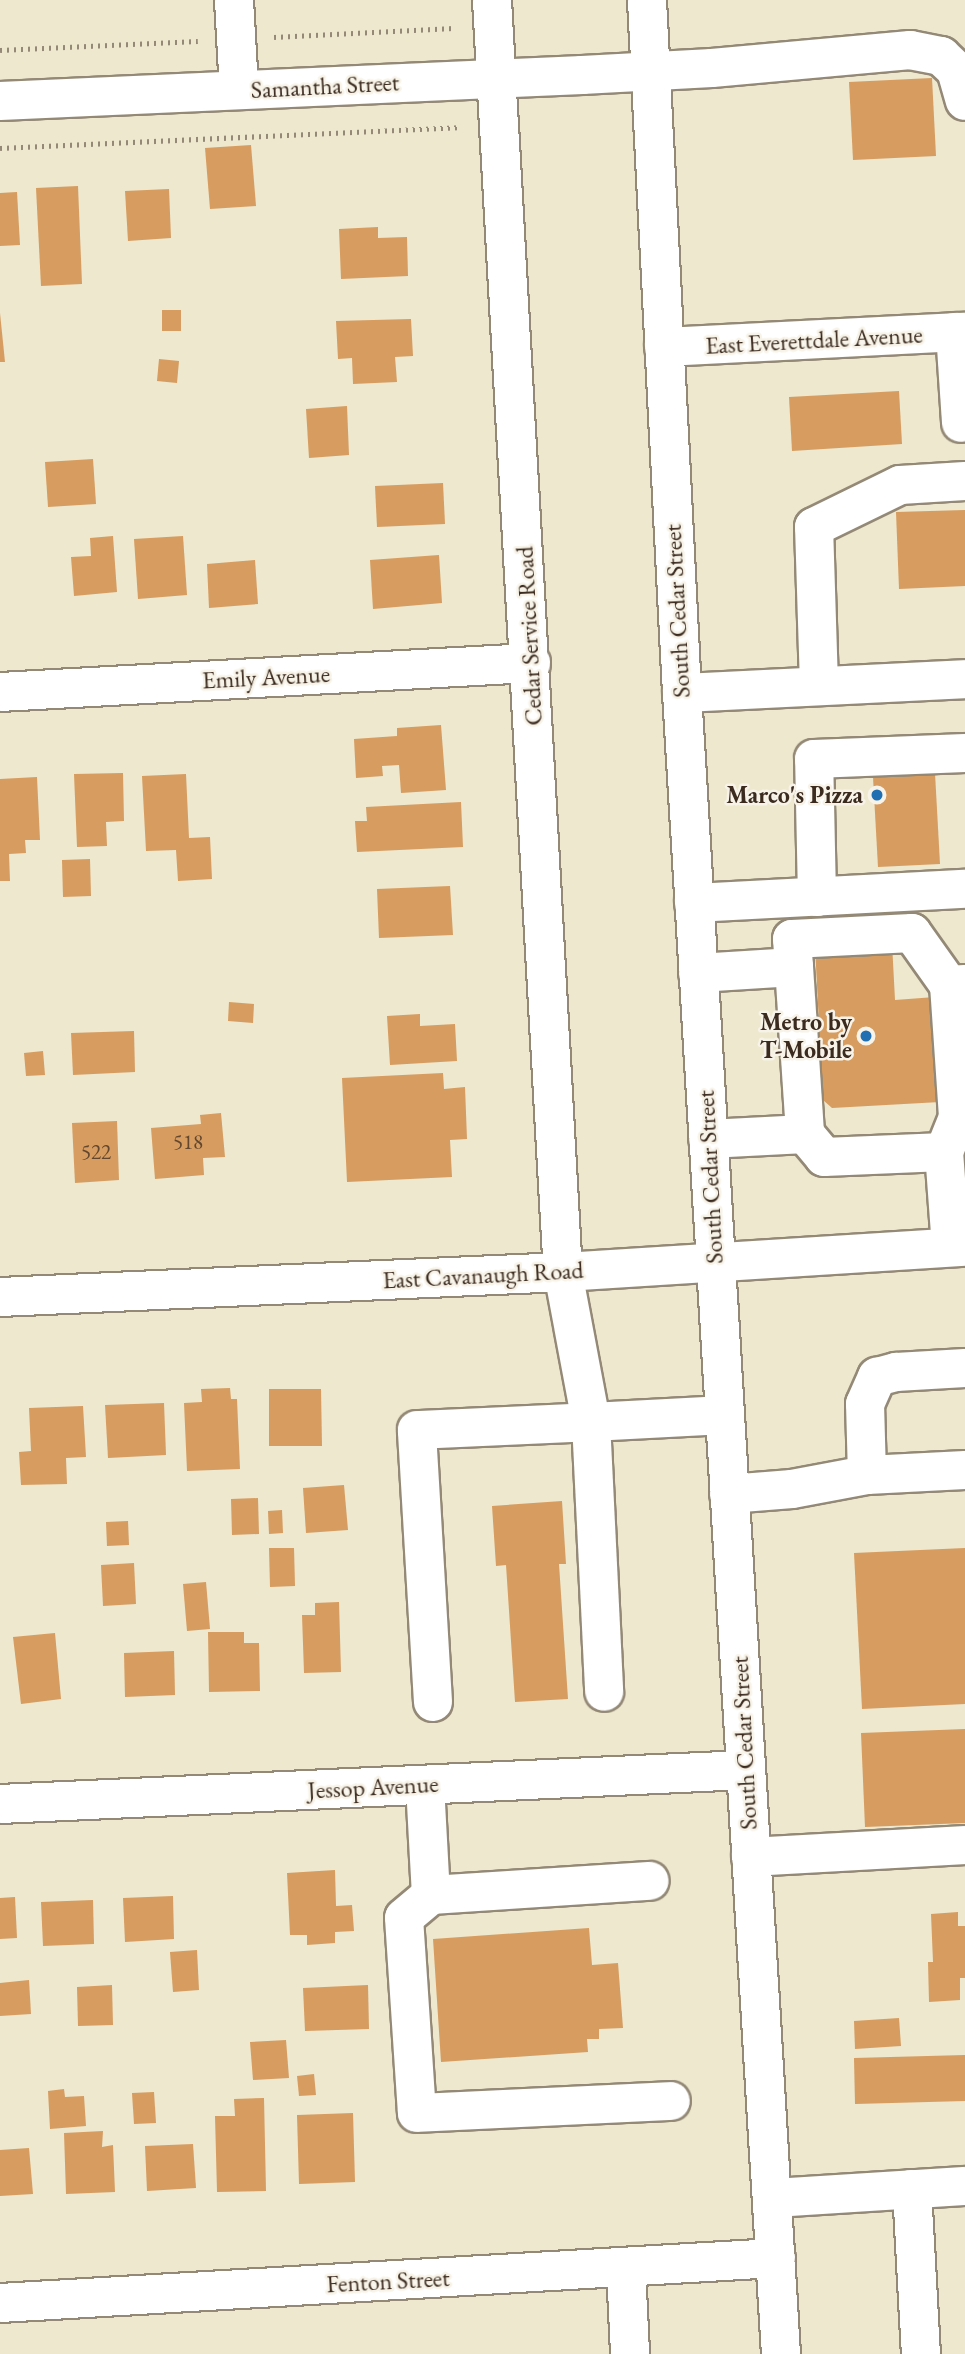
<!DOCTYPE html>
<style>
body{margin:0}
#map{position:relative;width:965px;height:2354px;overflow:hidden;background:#ede8ce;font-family:"EB Garamond",serif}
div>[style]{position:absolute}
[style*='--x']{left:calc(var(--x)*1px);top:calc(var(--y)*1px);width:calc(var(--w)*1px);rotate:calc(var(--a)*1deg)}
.building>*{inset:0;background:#d69c60}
.path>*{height:4.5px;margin-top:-2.25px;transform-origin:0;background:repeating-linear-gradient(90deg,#948976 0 2px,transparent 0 7px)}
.roads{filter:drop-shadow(2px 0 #948976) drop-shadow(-2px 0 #948976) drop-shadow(0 2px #948976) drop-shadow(0 -2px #948976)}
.minor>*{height:38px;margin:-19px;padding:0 19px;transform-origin:19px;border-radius:19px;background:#fff}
.major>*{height:38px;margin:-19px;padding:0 19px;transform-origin:19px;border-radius:19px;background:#fff}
.dots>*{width:19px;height:19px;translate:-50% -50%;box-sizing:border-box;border:4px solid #f7f3e8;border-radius:50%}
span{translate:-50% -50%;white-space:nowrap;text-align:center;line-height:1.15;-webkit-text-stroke:5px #f7f3e8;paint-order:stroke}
.number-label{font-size:21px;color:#62462e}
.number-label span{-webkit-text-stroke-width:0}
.street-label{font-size:24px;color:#3b2a1e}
.poi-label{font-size:24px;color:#3b2a1e;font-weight:700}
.right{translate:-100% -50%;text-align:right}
</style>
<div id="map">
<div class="building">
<div style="clip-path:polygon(932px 78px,936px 156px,853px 160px,849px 82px)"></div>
<div style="clip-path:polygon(251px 145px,256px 206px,210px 209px,205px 148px)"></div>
<div style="clip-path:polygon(78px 186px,82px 284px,41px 286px,36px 188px)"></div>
<div style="clip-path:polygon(169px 189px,171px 238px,128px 241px,125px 191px)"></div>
<div style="clip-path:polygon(17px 192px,20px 245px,0 246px,0 193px)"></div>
<div style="clip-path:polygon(378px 227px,378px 238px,407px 237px,408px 276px,341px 279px,339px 229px)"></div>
<div style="clip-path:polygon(162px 310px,181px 310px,181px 331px,162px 331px)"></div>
<div style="clip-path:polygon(0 313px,5px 362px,0 362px)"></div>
<div style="clip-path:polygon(411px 319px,413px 356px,395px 357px,397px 382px,353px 384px,352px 358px,338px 359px,336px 321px)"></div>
<div style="clip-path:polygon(159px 359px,179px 361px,177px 383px,157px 381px)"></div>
<div style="clip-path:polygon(899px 391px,902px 444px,792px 451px,789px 397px)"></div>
<div style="clip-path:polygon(347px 406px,349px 455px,309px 458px,306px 409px)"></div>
<div style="clip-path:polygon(93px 459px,96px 504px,48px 507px,45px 462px)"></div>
<div style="clip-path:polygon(443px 483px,445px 524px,377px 527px,375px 486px)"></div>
<div style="clip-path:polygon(965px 510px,965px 586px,899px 589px,896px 512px)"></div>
<div style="clip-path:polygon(113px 536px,117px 592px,74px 596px,71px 557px,91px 556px,90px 538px)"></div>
<div style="clip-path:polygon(183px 536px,187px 595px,138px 599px,134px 539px)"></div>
<div style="clip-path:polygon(439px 555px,442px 603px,373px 609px,370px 560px)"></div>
<div style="clip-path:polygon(255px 560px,258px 604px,209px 608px,207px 564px)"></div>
<div style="clip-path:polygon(441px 725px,446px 790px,401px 793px,399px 765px,382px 766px,383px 776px,356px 778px,354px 739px,397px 736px,397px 728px)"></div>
<div style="clip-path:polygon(934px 755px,940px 864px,878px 867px,872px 759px)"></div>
<div style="clip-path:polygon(123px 773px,124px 821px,106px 822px,107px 846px,77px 847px,74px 774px)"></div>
<div style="clip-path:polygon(186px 774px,189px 838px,210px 837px,212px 879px,178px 881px,176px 850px,146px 851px,142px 776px)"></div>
<div style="clip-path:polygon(37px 777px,40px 840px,25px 840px,26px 853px,9px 854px,10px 881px,0 881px,0 779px)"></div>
<div style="clip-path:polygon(461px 802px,463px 847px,357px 852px,355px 821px,367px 821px,366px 807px)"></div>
<div style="clip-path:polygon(90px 859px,91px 896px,63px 897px,62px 860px)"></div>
<div style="clip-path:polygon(450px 886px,453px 935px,379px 938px,377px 889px)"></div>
<div style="clip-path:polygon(892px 943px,895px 1000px,935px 997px,940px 1102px,832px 1108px,823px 1100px,815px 947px)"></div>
<div style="clip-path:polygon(229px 1002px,254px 1004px,253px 1023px,228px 1021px)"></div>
<div style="clip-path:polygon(420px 1014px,420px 1026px,455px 1024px,457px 1061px,390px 1065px,387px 1016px)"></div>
<div style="clip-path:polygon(134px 1031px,135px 1072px,73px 1075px,71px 1033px)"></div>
<div style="clip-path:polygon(43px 1051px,45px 1075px,26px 1076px,24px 1053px)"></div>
<div style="clip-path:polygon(443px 1073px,444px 1089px,465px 1087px,467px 1139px,450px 1140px,452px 1177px,347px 1182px,342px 1078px)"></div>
<div style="clip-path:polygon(221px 1113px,225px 1157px,203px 1158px,204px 1175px,155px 1179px,151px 1128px,201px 1124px,200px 1115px)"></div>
<div style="clip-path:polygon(117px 1121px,119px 1180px,75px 1183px,72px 1123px)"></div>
<div style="clip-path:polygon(230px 1388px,231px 1399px,237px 1399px,240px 1469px,187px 1471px,184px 1403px,202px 1402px,201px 1389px)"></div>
<div style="clip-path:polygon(269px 1389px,321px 1389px,322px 1446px,269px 1446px)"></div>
<div style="clip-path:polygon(164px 1403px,166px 1455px,108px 1458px,105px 1405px)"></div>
<div style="clip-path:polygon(83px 1406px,86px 1457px,66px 1458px,67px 1484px,21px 1485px,19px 1452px,31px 1451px,29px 1408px)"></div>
<div style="clip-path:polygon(344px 1485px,348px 1530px,306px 1533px,303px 1488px)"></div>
<div style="clip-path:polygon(258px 1498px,259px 1534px,232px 1535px,231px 1499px)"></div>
<div style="clip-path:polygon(562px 1501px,566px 1564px,559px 1564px,568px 1699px,515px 1702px,506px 1565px,496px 1566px,492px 1506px)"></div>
<div style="clip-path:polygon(282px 1510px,283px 1533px,269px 1534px,268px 1511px)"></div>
<div style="clip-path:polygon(128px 1521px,129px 1545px,107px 1546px,106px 1522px)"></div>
<div style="clip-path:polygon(269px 1548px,294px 1548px,295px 1586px,270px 1587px)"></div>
<div style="clip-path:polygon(965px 1548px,965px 1704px,862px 1709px,854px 1553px)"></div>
<div style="clip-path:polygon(134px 1563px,136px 1604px,103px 1606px,101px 1565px)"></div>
<div style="clip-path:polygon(206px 1582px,210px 1629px,187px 1631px,183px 1584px)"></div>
<div style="clip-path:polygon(339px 1602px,341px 1672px,304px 1673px,302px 1615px,315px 1615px,315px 1603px)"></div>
<div style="clip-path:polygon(208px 1632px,244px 1632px,244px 1643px,259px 1643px,260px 1691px,209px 1692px)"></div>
<div style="clip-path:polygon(55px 1633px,61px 1699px,21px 1704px,13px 1637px)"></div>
<div style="clip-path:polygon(174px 1651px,175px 1695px,125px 1697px,124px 1653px)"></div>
<div style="clip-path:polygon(965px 1729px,965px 1823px,865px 1827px,861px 1733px)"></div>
<div style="clip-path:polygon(335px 1870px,336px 1906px,352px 1905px,354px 1931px,335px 1932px,335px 1943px,307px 1945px,307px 1935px,290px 1935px,287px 1873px)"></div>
<div style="clip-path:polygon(173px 1896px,174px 1939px,125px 1942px,123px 1898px)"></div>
<div style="clip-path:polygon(15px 1897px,17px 1938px,0 1939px,0 1898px)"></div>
<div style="clip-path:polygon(93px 1900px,94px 1944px,43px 1946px,41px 1902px)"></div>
<div style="clip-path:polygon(958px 1912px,958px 1926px,965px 1926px,965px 1978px,960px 1978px,960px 2000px,929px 2002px,928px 1962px,933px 1962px,931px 1914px)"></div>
<div style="clip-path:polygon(589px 1928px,592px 1965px,618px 1963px,623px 2028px,599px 2029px,599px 2039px,587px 2039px,588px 2052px,441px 2062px,433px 1939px)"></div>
<div style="clip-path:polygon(197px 1950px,199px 1990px,173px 1992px,170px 1952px)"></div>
<div style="clip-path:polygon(29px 1980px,31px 2014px,0 2016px,0 1983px)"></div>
<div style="clip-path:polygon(112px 1985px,113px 2025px,78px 2026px,77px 1987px)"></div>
<div style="clip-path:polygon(368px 1985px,369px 2029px,305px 2031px,303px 1988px)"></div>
<div style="clip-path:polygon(899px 2018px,901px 2046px,855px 2049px,854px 2021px)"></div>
<div style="clip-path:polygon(286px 2040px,289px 2078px,253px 2080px,250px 2042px)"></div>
<div style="clip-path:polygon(965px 2055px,965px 2101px,855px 2104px,854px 2058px)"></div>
<div style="clip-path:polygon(314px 2074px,316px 2095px,299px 2096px,297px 2076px)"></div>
<div style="clip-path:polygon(64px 2089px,65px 2097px,84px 2096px,86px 2126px,50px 2129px,48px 2091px)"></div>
<div style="clip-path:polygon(154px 2092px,156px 2123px,134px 2124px,132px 2093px)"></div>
<div style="clip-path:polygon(264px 2098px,266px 2191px,217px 2192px,215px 2116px,235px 2116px,234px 2099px)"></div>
<div style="clip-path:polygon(353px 2113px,355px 2182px,299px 2184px,297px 2115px)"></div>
<div style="clip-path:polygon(103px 2131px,102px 2147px,113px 2145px,115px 2192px,66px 2194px,64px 2133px)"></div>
<div style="clip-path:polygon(193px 2144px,196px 2188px,147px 2191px,145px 2146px)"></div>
<div style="clip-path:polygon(29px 2148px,33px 2194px,0 2196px,0 2150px)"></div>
</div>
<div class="path">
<div style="--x:274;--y:37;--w:180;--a:-2.9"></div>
<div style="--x:0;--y:50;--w:198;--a:-2.6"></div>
<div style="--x:0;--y:148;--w:459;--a:-2.6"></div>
</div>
<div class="roads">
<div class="minor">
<div style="--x:234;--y:0;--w:90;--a:86.8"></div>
<div style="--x:492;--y:0;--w:1274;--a:86.81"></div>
<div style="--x:563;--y:1272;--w:153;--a:79.4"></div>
<div style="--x:591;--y:1422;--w:134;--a:-3"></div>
<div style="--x:0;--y:101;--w:583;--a:-2.56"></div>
<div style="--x:582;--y:75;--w:130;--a:-3.1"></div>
<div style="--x:712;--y:68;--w:199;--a:-5.2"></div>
<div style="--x:910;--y:50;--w:32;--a:11"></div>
<div style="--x:941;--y:56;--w:21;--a:43"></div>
<div style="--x:956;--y:70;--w:32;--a:74"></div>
<div style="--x:955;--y:332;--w:91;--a:86.2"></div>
<div style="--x:664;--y:347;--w:301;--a:-2.9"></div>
<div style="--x:819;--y:685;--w:158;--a:-91.8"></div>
<div style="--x:814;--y:527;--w:96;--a:-26"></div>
<div style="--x:900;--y:485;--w:65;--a:-3.5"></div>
<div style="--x:0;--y:692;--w:532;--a:-3.13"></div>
<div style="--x:682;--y:693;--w:283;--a:-2.8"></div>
<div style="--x:817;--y:897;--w:138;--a:-91.2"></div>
<div style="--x:814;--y:759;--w:151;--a:-2.3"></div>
<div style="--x:694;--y:903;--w:271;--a:-3"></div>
<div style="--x:794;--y:967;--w:28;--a:-94"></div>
<div style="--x:792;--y:939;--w:120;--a:-2.9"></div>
<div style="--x:912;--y:933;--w:64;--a:54.6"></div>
<div style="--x:698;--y:973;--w:96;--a:-3.6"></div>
<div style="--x:794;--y:967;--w:167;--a:86.2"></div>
<div style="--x:805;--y:1134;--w:97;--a:177"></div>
<div style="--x:805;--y:1134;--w:30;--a:50"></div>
<div style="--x:824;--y:1157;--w:120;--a:-2.4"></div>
<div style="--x:951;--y:1247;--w:95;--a:-94.2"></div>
<div style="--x:944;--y:1152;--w:38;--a:-68"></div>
<div style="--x:958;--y:1117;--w:132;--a:-93.9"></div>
<div style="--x:949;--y:985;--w:16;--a:-4"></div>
<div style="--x:0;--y:1297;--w:564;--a:-2.54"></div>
<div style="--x:563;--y:1272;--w:403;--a:-3.6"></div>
<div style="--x:867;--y:1475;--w:71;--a:-91.6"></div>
<div style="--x:865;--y:1404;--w:30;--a:-66"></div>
<div style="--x:877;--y:1377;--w:20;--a:-15"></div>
<div style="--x:896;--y:1372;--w:69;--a:-3.3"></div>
<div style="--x:729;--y:1494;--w:63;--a:-4.5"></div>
<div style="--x:792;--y:1489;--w:76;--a:-10.6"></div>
<div style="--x:867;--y:1475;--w:98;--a:-2.9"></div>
<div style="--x:433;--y:1702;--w:272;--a:-93.4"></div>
<div style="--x:417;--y:1430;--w:174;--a:-2.6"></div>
<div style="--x:591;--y:1422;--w:270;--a:87.2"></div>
<div style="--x:425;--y:1785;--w:110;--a:86.9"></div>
<div style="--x:431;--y:1895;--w:35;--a:140"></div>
<div style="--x:404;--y:1918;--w:195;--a:86.2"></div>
<div style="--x:417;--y:2113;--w:254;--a:-2.7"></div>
<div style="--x:0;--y:1804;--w:746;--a:-2.61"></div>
<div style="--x:751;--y:1857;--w:214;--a:-3.2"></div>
<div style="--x:431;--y:1895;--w:219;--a:-3.7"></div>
<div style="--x:912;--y:2189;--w:165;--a:86.9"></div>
<div style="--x:773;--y:2198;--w:192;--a:-3.6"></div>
<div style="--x:626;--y:2268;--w:86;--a:87.3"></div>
<div style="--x:0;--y:2303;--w:777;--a:-3.32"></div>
</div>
<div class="major">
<div style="--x:647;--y:0;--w:694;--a:87.11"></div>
<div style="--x:682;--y:693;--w:1664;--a:86.59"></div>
</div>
</div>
<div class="dots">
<div style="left:877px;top:795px;background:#1f6fb2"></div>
<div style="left:866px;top:1036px;background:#1f6fb2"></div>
</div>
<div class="number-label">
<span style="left:188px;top:1142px">518</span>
<span style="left:96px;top:1152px">522</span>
</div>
<div class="street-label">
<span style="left:325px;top:86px;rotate:-3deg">Samantha Street</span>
<span style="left:814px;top:340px;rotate:-3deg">East Everettdale Avenue</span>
<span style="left:677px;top:611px;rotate:-93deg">South Cedar Street</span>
<span style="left:529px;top:636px;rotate:-93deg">Cedar Service Road</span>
<span style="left:266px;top:677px;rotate:-3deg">Emily Avenue</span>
<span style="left:710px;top:1177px;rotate:-93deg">South Cedar Street</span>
<span style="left:483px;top:1275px;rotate:-3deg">East Cavanaugh Road</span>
<span style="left:744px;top:1743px;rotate:-93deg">South Cedar Street</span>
<span style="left:373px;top:1787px;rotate:-3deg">Jessop Avenue</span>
<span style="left:388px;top:2281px;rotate:-3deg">Fenton Street</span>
</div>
<div class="poi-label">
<span class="right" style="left:863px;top:795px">Marco's Pizza</span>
<span class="right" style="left:852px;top:1036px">Metro by<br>T-Mobile</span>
</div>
</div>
